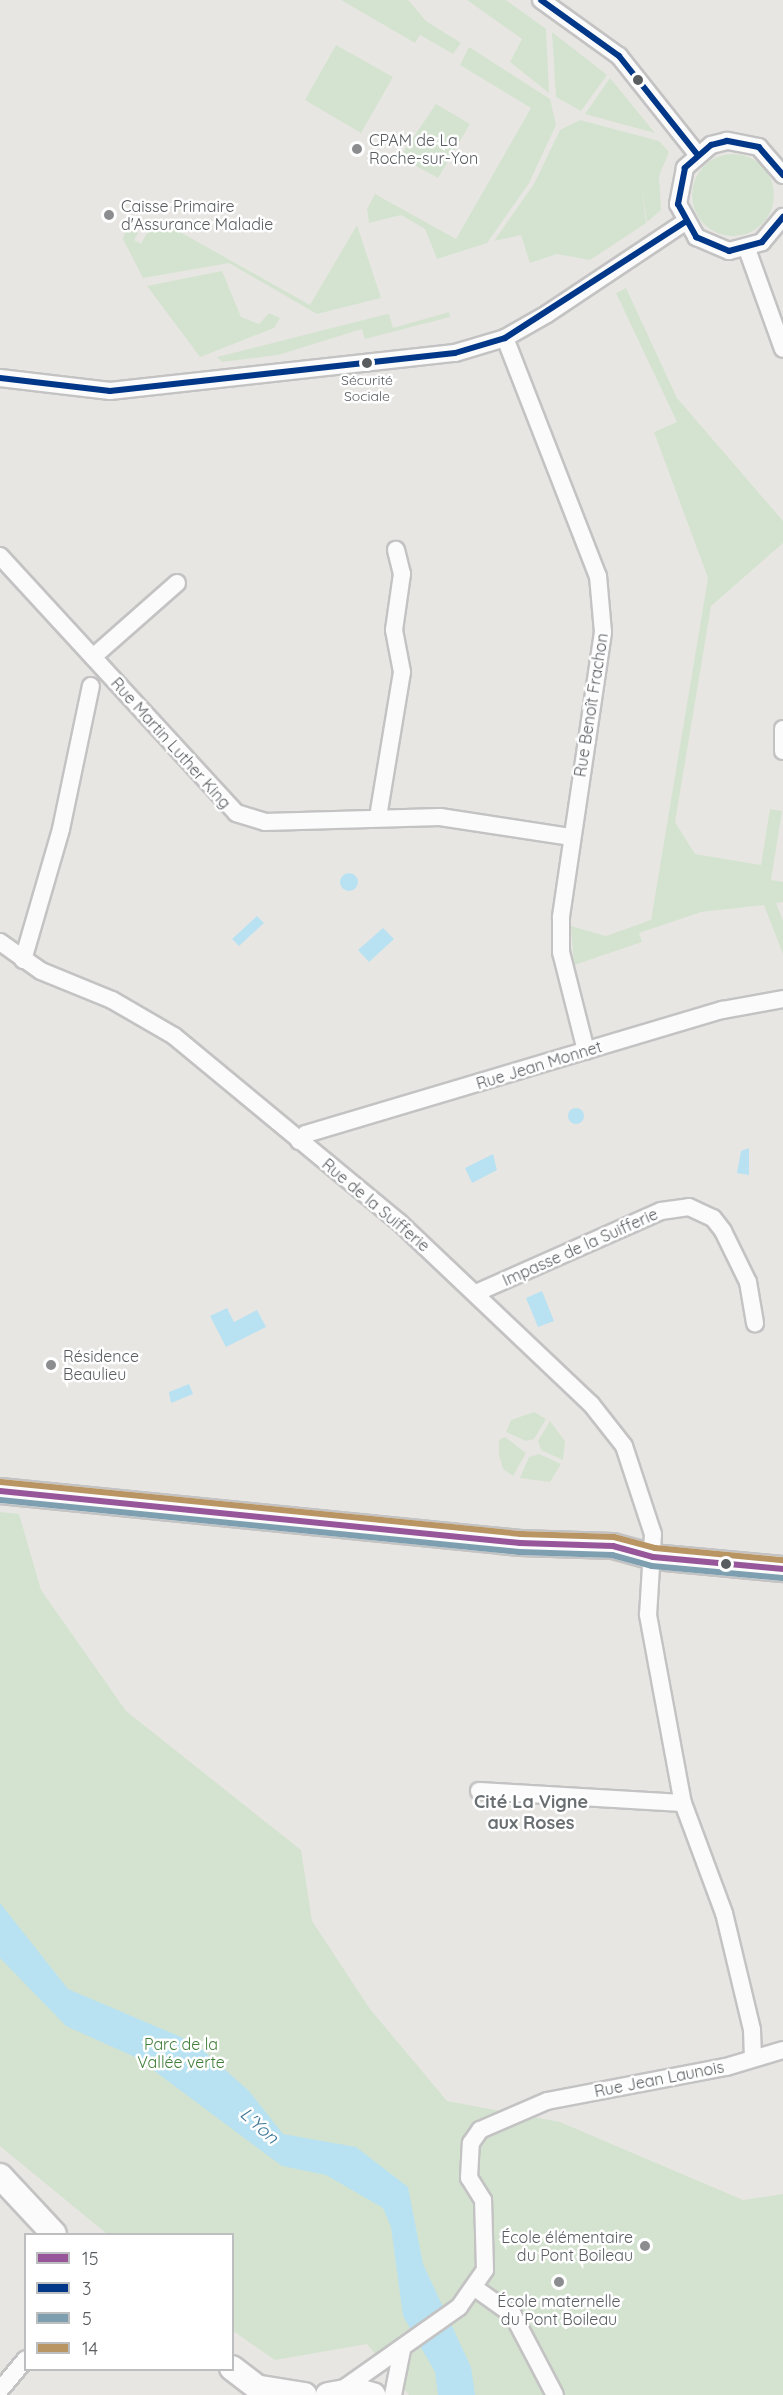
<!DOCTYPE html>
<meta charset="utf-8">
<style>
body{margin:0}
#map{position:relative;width:783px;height:2395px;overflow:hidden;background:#e8e6e3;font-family:Quicksand,sans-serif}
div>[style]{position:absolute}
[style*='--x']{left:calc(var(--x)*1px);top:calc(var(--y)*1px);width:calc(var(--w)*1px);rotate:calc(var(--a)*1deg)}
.green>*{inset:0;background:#d4e3cf}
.round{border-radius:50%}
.water>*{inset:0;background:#b8e2f2}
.roads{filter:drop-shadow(2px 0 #c4c3c4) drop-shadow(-2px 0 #c4c3c4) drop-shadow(0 2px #c4c3c4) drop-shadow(0 -2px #c4c3c4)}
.street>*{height:16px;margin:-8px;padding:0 8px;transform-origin:8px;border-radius:8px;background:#fcfbfb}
.secondary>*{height:24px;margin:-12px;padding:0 12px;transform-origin:12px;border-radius:12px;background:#fcfbfb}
.bus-1>*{height:6px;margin:-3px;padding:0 3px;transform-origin:3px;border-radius:3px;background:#965699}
.bus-2>*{height:6px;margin:-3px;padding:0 3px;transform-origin:3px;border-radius:3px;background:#003788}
.bus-3>*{height:6px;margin:-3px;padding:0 3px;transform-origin:3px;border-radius:3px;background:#7d9fb0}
.bus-4>*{height:6px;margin:-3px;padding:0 3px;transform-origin:3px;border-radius:3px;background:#b89562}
.dots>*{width:16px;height:16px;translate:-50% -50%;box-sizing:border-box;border:3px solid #fff;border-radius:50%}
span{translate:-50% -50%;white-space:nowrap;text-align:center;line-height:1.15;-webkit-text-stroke:5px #fff;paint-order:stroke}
.bus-label{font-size:14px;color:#595d60}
.poi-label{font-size:16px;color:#595d60}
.left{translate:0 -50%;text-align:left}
.right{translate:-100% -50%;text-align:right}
.street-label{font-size:16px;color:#595d60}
.park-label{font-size:16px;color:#417f39}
.neighbourhood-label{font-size:18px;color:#6a6f72;font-weight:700}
.water-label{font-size:18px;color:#3d7797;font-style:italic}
.legend{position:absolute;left:24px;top:2233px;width:210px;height:138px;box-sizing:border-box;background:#fff;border:2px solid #bdbebf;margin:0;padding:8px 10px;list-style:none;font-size:18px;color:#595d60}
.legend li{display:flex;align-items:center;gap:12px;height:30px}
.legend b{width:30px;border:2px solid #bdbebf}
</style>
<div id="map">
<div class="green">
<div style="clip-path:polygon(341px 0,408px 0,426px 21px,461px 43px,453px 54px,420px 35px,415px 43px)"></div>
<div style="clip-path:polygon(467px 0,506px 0,546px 29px,549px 93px,510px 62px,522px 39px)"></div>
<div style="clip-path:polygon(552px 32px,607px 75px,581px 111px,556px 97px)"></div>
<div style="clip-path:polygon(336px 45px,393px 77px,361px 133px,305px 100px)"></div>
<div style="clip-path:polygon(469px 47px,550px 99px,556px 125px,529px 183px,487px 243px,437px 259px,425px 229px,401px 215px,369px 223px,367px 209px,375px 194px,456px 239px,531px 108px,460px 65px)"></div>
<div style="clip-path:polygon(610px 78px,655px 133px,585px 114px)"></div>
<div style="clip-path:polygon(436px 104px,470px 124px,438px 178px,400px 157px)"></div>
<div style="clip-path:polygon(580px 120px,659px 141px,669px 152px,659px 176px,661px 210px,647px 222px,642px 189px,646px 223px,590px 260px,557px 254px,530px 263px,521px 235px,494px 241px,534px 184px,560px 130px)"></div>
<div class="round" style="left:692px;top:154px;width:82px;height:82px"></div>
<div style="clip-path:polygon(155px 218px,310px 305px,357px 225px,381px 298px,317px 314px,229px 263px,143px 278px,123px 239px,126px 226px,138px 233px,134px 240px,141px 244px)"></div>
<div style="clip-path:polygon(222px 271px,241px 317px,259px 324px,269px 313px,280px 318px,274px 328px,200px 357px,147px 286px)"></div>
<div style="clip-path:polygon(626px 288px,677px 398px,783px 521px,783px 543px,711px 606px,675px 822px,695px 854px,761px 865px,770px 809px,782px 811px,771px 880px,783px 882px,783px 902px,776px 903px,783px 921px,783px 954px,764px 905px,701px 912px,639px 933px,642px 942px,574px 965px,571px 926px,606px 936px,651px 920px,708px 578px,654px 432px,677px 422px,616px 293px)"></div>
<div style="clip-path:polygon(449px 312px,450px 317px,365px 339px,362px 329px,278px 355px,222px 362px,217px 357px,383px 315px,389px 314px,393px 328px)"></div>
<div style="clip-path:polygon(534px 1412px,546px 1419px,534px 1439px,526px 1441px,506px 1432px,511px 1420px)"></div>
<div style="clip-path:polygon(550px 1421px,565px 1441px,563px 1460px,541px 1450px,538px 1441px)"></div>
<div style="clip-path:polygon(505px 1437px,526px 1453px,513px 1476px,503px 1469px,499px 1455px,499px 1440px)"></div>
<div style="clip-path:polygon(539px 1454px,561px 1464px,550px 1482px,520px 1478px,529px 1457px)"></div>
<div style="clip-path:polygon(0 1512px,19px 1514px,41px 1590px,126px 1711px,301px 1850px,312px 1921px,370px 2009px,447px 2101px,560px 2122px,743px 2200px,783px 2194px,783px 2395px,409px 2395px,367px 2344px,275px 2360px,233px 2331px,232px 2234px,107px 2234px,0 2146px)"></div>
</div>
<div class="water">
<div class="round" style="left:340px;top:873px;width:18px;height:18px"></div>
<div style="clip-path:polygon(257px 916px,264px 923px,239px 946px,232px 939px)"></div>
<div style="clip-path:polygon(383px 928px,394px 939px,369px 962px,358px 950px)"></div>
<div class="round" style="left:568px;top:1108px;width:16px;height:16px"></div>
<div style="clip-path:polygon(749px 1148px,749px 1175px,737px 1173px,741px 1151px)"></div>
<div style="clip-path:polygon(493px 1154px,497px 1170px,472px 1183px,465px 1168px)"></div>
<div style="clip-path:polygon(542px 1291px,554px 1321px,538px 1327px,526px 1298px)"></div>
<div style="clip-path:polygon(227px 1308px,234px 1322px,257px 1310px,266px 1327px,226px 1347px,210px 1316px)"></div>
<div style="clip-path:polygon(189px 1384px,193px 1394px,171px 1403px,169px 1392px)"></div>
<div style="clip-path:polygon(0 1903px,68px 1989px,195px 2043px,249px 2091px,283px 2134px,356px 2147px,408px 2187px,423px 2264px,471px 2367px,475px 2395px,438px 2395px,435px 2372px,403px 2316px,391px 2227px,383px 2208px,326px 2175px,282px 2166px,137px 2058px,66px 2026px,0 1958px)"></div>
</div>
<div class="roads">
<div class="street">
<div style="--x:541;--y:0;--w:96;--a:35.7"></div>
<div style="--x:619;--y:56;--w:125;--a:51.5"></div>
<div style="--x:783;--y:175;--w:37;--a:-131"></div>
<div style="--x:759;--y:147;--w:33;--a:-169"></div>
<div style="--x:727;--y:141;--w:16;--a:166"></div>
<div style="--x:711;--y:145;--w:35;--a:139"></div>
<div style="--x:685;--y:168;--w:37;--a:101"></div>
<div style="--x:678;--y:204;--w:38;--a:61"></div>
<div style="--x:696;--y:237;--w:36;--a:23"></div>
<div style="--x:729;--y:251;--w:34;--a:-15"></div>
<div style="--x:762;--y:242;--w:33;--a:-50"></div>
<div style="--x:747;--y:249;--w:106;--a:70.2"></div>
<div style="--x:505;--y:338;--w:256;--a:68.7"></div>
<div style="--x:598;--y:576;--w:56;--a:84.9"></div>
<div style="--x:603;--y:632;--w:289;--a:98.4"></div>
<div style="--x:561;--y:918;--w:34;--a:90"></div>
<div style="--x:561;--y:952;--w:102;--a:75.8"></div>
<div style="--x:0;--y:378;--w:111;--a:6.7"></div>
<div style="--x:110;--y:391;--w:347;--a:-6.3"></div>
<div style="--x:455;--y:353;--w:52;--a:-16.7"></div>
<div style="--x:505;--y:338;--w:48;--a:-29.7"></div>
<div style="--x:547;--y:314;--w:166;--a:-33.7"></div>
<div style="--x:0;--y:556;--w:349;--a:47.4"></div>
<div style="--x:236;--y:813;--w:30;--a:17"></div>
<div style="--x:265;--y:822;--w:175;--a:-1.6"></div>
<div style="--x:440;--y:817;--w:133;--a:8.7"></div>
<div style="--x:93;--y:657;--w:112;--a:-41.4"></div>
<div style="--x:783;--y:729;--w:22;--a:90"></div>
<div style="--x:378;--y:817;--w:147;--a:-80.6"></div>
<div style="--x:402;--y:672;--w:43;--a:-100.8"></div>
<div style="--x:394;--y:630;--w:57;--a:-81.9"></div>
<div style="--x:402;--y:574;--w:25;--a:-104"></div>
<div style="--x:0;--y:942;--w:50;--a:35.3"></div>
<div style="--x:41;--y:971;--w:77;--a:22.2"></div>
<div style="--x:112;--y:1000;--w:72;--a:30.1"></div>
<div style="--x:174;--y:1036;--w:292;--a:39.6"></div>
<div style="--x:399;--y:1222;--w:265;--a:43.5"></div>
<div style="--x:591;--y:1404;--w:53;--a:51.8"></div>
<div style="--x:624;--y:1446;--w:93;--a:71.8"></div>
<div style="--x:653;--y:1534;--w:81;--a:93.5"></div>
<div style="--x:648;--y:1615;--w:191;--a:79.5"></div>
<div style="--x:23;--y:960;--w:136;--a:-73.8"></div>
<div style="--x:61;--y:829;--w:146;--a:-78.2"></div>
<div style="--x:299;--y:1141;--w:10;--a:-45"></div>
<div style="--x:306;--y:1134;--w:435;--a:-16.6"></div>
<div style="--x:723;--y:1010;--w:61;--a:-10.4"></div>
<div style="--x:476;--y:1293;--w:202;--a:-23.9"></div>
<div style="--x:661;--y:1211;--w:28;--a:-8"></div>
<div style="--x:689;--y:1207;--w:26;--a:25"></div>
<div style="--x:713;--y:1218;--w:16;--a:52"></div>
<div style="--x:723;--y:1231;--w:57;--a:63.9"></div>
<div style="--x:748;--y:1282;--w:42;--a:80.3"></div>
<div style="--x:479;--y:1791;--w:204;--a:3.4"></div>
<div style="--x:683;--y:1803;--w:117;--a:69.6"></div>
<div style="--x:724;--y:1913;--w:120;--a:76.5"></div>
<div style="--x:752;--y:2030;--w:25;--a:88"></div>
<div style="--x:475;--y:2288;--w:47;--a:35.4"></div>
<div style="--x:513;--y:2315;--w:90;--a:62.3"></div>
<div style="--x:0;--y:2390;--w:40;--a:-50"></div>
<div style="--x:340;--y:2391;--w:146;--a:-35.2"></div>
<div style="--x:459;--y:2307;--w:45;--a:-54.9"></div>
<div style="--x:485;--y:2270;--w:70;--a:-91.6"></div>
<div style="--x:483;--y:2200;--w:26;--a:-122"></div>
<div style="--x:469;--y:2178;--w:35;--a:-87"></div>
<div style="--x:471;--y:2143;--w:16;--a:-55"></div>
<div style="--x:480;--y:2130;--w:73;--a:-23.4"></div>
<div style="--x:547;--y:2101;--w:182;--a:-10.8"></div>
<div style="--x:726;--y:2067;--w:59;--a:-16.6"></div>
<div style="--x:393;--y:2395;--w:46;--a:-78.7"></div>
</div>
<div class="secondary">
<div style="--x:0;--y:1491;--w:523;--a:5.71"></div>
<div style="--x:520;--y:1543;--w:93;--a:1.8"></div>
<div style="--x:613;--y:1546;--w:41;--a:15.4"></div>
<div style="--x:653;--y:1557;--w:131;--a:5.3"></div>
<div style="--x:0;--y:2176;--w:79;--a:47"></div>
<div style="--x:232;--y:2368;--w:44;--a:37.6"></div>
<div style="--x:261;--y:2388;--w:44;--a:9.2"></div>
<div style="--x:328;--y:2395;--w:27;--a:-10"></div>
<div style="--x:355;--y:2390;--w:19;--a:16"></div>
</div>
</div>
<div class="bus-1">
<div style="--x:0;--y:1491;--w:523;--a:5.71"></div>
<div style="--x:520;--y:1543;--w:93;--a:1.8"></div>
<div style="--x:613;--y:1546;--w:41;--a:15.4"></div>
<div style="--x:653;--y:1557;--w:131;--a:5.3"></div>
</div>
<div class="bus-2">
<div style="--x:541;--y:0;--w:96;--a:35.7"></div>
<div style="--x:619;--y:56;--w:125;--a:51.5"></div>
<div style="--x:783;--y:175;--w:37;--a:-131"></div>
<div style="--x:759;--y:147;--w:33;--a:-169"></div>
<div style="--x:727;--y:141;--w:16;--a:166"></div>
<div style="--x:711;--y:145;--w:35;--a:139"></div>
<div style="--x:685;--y:168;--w:37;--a:101"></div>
<div style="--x:678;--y:204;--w:38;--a:61"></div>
<div style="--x:696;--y:237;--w:36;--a:23"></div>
<div style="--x:729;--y:251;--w:34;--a:-15"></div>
<div style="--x:762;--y:242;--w:33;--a:-50"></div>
<div style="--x:0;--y:378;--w:111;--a:6.7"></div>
<div style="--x:110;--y:391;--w:347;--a:-6.3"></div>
<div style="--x:455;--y:353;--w:52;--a:-16.7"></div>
<div style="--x:505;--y:338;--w:214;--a:-32.8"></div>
</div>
<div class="bus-3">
<div style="--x:0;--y:1500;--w:522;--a:5.72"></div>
<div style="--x:519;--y:1552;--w:93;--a:1.8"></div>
<div style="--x:612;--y:1555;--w:41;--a:15.4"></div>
<div style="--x:652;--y:1566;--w:131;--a:5.3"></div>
</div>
<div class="bus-4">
<div style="--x:1;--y:1482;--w:523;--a:5.71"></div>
<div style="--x:521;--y:1534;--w:93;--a:1.8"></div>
<div style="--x:614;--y:1537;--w:42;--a:15"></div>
<div style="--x:655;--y:1548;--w:129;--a:5.4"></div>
</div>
<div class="dots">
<div style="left:638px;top:80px;background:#595d60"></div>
<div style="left:357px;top:149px;background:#8b8d8e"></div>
<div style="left:109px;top:215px;background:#8b8d8e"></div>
<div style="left:367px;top:363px;background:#595d60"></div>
<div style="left:51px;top:1365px;background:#8b8d8e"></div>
<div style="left:726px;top:1564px;background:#595d60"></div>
<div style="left:645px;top:2246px;background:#8b8d8e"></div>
<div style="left:559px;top:2282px;background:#8b8d8e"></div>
</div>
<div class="bus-label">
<span style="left:367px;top:388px">Sécurité<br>Sociale</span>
</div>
<div class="poi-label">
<span class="left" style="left:369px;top:149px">CPAM de La<br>Roche-sur-Yon</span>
<span class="left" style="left:121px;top:215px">Caisse Primaire<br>d'Assurance Maladie</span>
<span class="left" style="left:63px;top:1365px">Résidence<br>Beaulieu</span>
<span class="right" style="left:633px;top:2246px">École élémentaire<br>du Pont Boileau</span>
<span style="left:559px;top:2310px">École maternelle<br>du Pont Boileau</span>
</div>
<div class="street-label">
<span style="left:591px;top:705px;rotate:-81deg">Rue Benoît Frachon</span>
<span style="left:171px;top:743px;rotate:48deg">Rue Martin Luther King</span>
<span style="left:539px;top:1065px;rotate:-17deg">Rue Jean Monnet</span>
<span style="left:376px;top:1205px;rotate:40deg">Rue de la Suifferie</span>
<span style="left:580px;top:1247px;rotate:-24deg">Impasse de la Suifferie</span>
<span style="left:659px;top:2079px;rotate:-11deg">Rue Jean Launois</span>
</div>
<div class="park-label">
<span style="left:181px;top:2053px">Parc de la<br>Vallée verte</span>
</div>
<div class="neighbourhood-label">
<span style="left:531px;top:1813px">Cité La Vigne<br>aux Roses</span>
</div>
<div class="water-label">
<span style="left:259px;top:2126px;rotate:42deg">L'Yon</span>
</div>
<ul class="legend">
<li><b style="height:8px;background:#965699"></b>15</li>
<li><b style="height:8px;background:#003788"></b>3</li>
<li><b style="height:8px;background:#7d9fb0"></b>5</li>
<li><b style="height:8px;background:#b89562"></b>14</li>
</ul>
</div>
